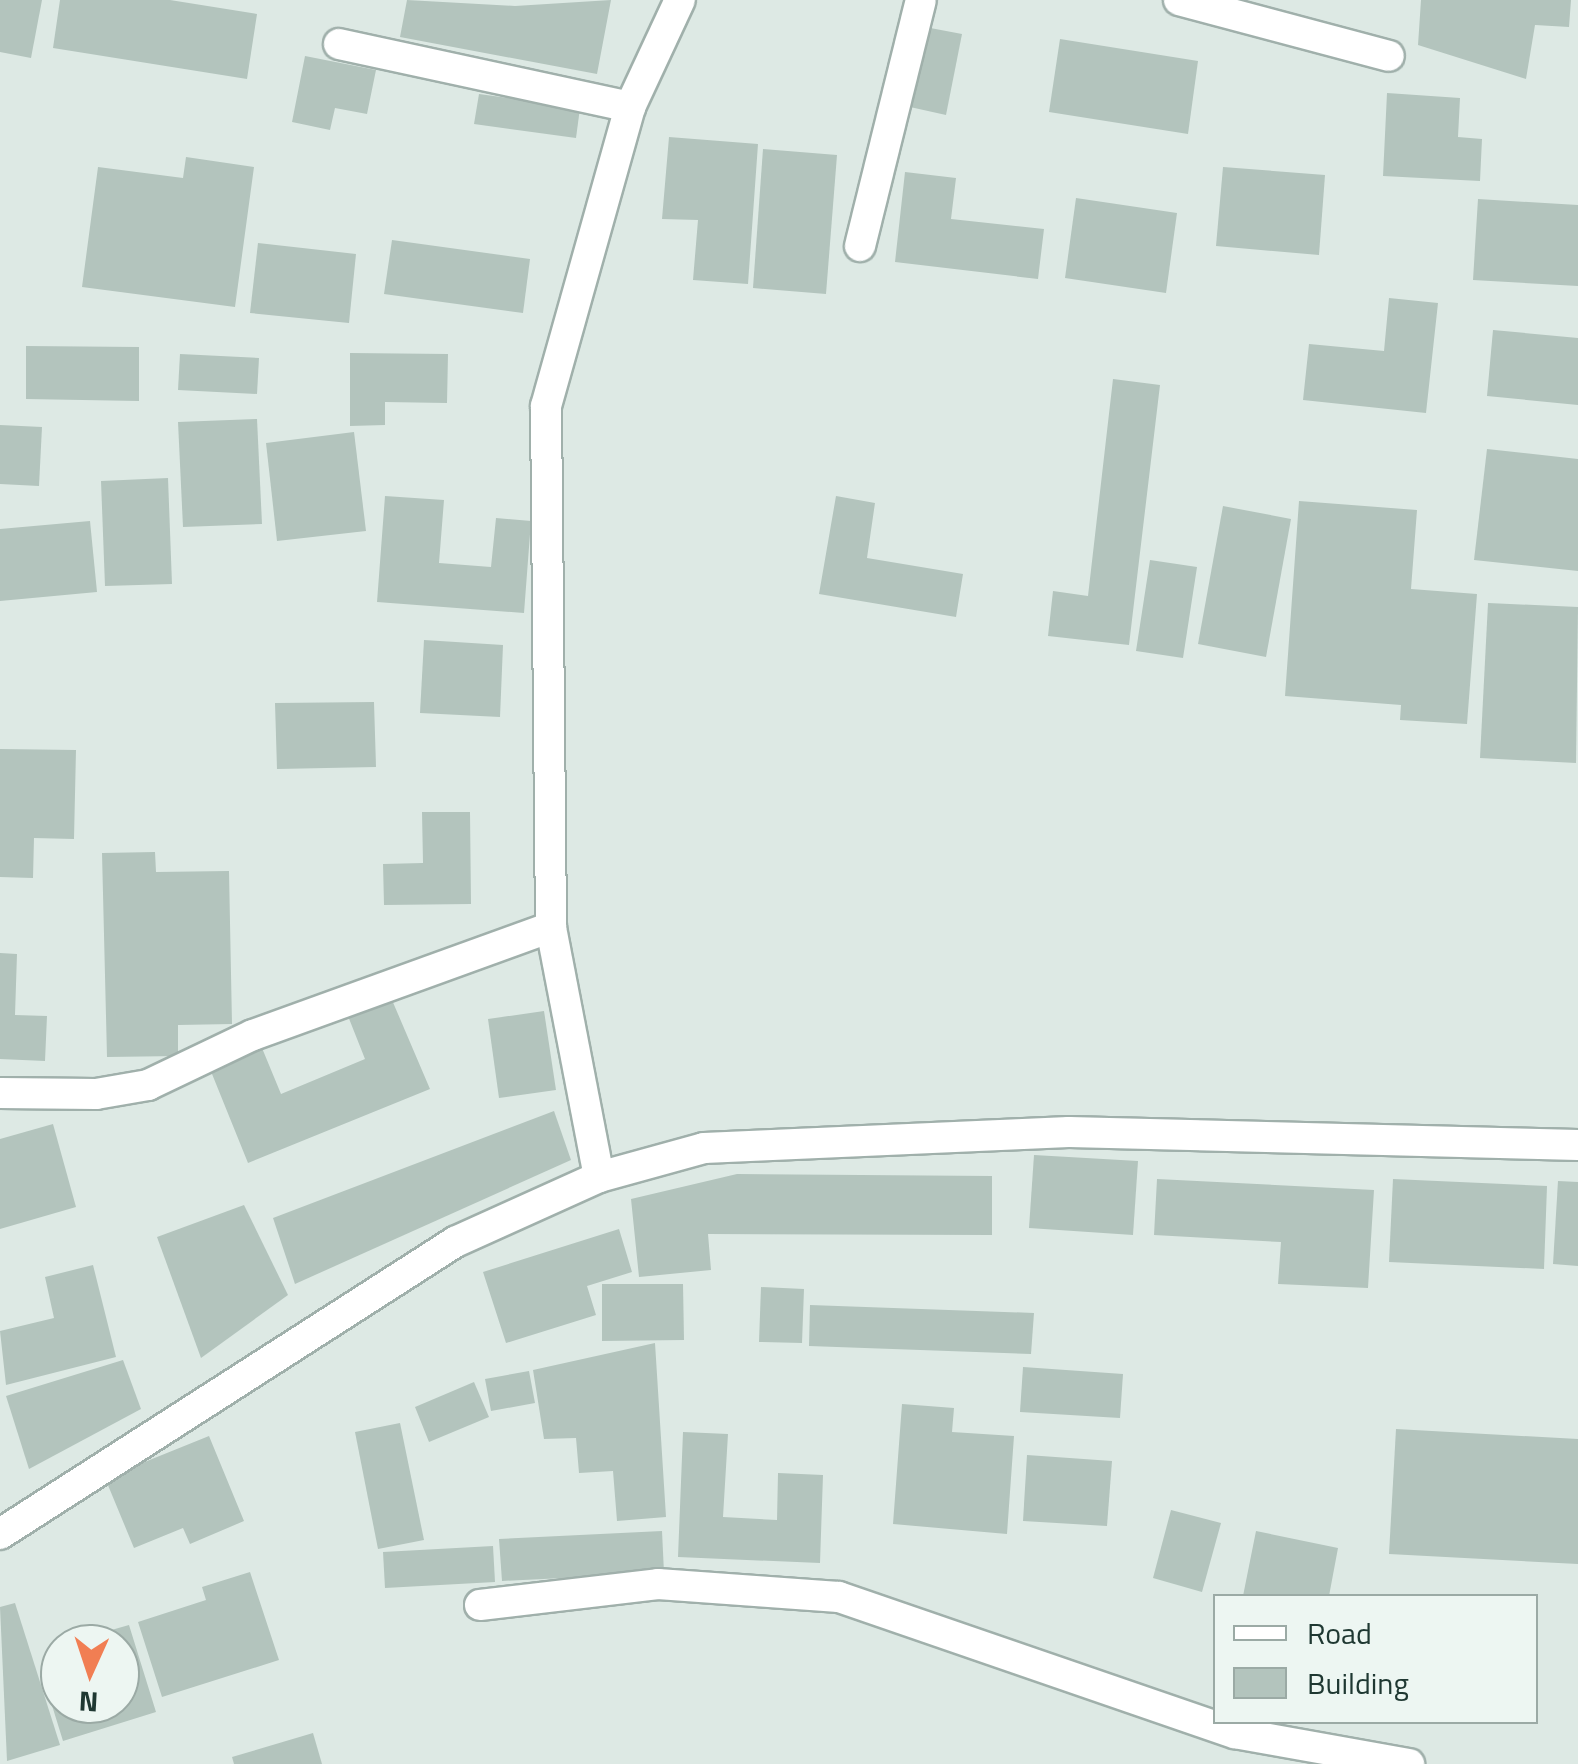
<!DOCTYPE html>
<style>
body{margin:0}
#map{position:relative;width:1578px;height:1764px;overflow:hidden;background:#dde9e4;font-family:"Titillium Web",sans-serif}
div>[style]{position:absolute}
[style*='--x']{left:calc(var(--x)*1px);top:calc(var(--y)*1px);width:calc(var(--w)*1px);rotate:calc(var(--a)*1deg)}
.building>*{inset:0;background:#b3c4bd}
.roads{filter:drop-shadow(2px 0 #a0b0ab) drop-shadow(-2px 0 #a0b0ab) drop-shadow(0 2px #a0b0ab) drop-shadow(0 -2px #a0b0ab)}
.minor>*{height:30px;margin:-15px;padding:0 15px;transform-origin:15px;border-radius:15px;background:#fff}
span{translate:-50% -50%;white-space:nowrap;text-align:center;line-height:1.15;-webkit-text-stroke:10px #edf6f2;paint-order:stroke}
.legend{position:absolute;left:1213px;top:1594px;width:325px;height:130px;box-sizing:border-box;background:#edf6f2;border:2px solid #9baaa5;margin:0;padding:12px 18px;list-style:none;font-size:30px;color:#1f3832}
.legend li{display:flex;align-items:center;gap:20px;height:50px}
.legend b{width:50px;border:2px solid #9baaa5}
.north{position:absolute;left:40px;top:1624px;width:100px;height:100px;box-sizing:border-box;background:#edf6f2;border:2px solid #9baaa5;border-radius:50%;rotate:183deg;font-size:28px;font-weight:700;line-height:40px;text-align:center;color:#1f3832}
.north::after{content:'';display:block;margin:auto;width:35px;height:45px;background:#f17e53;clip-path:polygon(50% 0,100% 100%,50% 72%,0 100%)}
</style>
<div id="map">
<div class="building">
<div style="clip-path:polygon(0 0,42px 0,31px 58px,0 52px)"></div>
<div style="clip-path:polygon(60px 0,170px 0,257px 14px,247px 79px,53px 48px)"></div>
<div style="clip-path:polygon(407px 0,515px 6px,611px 0,597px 74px,400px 37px)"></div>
<div style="clip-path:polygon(1421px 0,1571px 0,1569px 27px,1535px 25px,1526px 79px,1418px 45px)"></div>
<div style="clip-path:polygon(925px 27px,962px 34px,946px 115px,910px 107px)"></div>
<div style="clip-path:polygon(1060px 39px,1198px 61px,1188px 134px,1049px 112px)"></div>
<div style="clip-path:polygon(305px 56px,376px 70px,367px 114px,335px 108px,330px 130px,292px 122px)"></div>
<div style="clip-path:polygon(1387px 93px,1460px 98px,1458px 137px,1482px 139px,1480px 181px,1383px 176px)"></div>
<div style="clip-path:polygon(479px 94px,580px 108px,576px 138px,474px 124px)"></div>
<div style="clip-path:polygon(669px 137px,758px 144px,748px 284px,693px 280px,698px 220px,662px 219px)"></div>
<div style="clip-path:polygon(763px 149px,837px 155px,826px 294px,753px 288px)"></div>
<div style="clip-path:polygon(186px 157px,254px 167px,235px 307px,82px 287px,98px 167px,183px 178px)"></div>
<div style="clip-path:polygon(1223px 167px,1325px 175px,1319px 255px,1216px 246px)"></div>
<div style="clip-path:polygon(905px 172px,956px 178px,951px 219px,1044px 229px,1038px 279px,895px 262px)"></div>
<div style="clip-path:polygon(1076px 198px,1177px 213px,1166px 293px,1065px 278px)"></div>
<div style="clip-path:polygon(1478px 199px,1578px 205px,1578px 286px,1473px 280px)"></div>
<div style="clip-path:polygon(392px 240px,530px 259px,523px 313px,384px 294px)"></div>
<div style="clip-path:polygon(258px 243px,356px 254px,349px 323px,250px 313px)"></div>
<div style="clip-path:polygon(1389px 298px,1438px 303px,1426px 413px,1303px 400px,1309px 344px,1384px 351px)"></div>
<div style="clip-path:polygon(1493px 330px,1578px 338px,1578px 405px,1487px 396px)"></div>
<div style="clip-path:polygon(26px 346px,139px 347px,139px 401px,26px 399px)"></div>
<div style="clip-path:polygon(350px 353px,448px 354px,447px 403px,385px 402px,385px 425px,350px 426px)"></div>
<div style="clip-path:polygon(180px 354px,259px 358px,257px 394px,178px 390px)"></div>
<div style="clip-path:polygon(1113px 379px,1160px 385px,1129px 645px,1048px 636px,1053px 591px,1088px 596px)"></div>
<div style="clip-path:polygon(257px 419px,262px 524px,183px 527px,178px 422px)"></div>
<div style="clip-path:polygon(0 425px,42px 427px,39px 486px,0 484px)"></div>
<div style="clip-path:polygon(354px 432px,366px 531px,277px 541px,266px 443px)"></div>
<div style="clip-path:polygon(1487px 449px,1578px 459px,1578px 571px,1474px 560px)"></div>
<div style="clip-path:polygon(168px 478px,172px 584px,105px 586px,101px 481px)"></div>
<div style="clip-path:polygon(385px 496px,444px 500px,439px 563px,491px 567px,496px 518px,531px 521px,524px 613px,377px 602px)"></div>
<div style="clip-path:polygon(836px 496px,875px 503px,867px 558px,963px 574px,956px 617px,819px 594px)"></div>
<div style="clip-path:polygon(1299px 501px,1417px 510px,1411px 589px,1477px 594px,1467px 724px,1400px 720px,1401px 705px,1285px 696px)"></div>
<div style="clip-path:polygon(1223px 506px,1291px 519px,1266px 657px,1198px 644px)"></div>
<div style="clip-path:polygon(90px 521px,97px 592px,0 601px,0 529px)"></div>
<div style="clip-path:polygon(1150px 560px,1197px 567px,1183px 658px,1136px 651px)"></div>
<div style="clip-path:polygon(1488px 603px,1578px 607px,1576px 763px,1480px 758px)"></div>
<div style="clip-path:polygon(424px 640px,503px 645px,500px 717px,420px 713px)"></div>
<div style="clip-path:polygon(374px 702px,376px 767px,277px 769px,275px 703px)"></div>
<div style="clip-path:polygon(0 749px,76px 750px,74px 839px,34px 838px,33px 878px,0 877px)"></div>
<div style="clip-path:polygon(422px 812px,470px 812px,471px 904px,384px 905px,383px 864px,423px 863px)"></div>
<div style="clip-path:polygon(155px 852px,156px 872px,229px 871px,232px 1024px,178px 1025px,178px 1056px,107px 1057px,102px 853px)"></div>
<div style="clip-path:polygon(0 953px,17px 954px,15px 1015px,47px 1016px,45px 1061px,0 1059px)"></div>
<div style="clip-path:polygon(389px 993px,430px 1089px,248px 1163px,210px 1069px,262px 1048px,281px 1094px,365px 1059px,346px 1011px)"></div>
<div style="clip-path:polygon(544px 1011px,556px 1090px,499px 1098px,488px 1019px)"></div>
<div style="clip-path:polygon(554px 1111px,571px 1160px,295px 1284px,273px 1218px)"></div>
<div style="clip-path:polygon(53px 1124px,76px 1207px,0 1229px,0 1139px)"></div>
<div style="clip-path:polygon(1034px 1155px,1138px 1161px,1133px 1235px,1029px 1228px)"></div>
<div style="clip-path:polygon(737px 1174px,992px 1176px,992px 1235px,708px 1234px,711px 1270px,639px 1277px,631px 1199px)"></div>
<div style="clip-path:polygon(1157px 1179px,1374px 1190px,1368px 1288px,1278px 1284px,1281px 1242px,1154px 1235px)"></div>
<div style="clip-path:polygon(1393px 1179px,1547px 1186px,1544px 1269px,1389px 1262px)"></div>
<div style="clip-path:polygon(1558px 1181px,1578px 1182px,1578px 1266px,1553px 1264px)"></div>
<div style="clip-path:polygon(244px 1205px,288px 1295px,201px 1358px,157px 1237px)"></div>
<div style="clip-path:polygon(619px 1229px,632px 1272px,587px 1286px,596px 1315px,506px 1343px,483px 1272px)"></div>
<div style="clip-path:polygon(93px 1265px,116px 1357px,6px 1385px,0 1331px,54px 1318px,45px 1277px)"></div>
<div style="clip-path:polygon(602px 1284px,683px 1284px,684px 1340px,602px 1341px)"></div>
<div style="clip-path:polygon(761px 1287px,804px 1289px,802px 1343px,759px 1342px)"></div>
<div style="clip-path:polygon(810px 1305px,1034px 1313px,1031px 1354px,809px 1346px)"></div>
<div style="clip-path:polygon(655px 1343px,666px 1517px,617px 1521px,613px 1471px,579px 1473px,576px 1438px,544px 1439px,533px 1370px)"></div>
<div style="clip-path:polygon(123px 1360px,141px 1409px,29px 1469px,6px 1396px)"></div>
<div style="clip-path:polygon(1023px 1367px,1123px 1374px,1120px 1418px,1020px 1412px)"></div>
<div style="clip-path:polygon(529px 1371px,535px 1403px,491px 1411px,485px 1379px)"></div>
<div style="clip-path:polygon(474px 1382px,489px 1417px,429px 1442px,415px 1407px)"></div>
<div style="clip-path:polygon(902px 1404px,954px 1408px,952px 1432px,1014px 1436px,1007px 1534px,893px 1524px)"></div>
<div style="clip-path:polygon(400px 1423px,424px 1540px,378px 1549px,355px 1432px)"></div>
<div style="clip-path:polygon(1396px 1429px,1578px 1439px,1578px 1564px,1389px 1554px)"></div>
<div style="clip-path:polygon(683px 1432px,728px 1434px,723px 1517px,777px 1520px,778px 1473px,823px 1475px,820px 1563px,678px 1557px)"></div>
<div style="clip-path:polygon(209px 1436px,244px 1521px,190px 1544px,183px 1528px,134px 1548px,105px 1478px)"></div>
<div style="clip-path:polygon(1027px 1455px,1112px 1461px,1107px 1526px,1023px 1521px)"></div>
<div style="clip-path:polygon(1171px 1510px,1221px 1523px,1202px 1592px,1153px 1578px)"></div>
<div style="clip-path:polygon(662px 1531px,664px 1573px,502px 1581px,499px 1539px)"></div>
<div style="clip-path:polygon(1256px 1531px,1338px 1548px,1329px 1596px,1243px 1596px)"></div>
<div style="clip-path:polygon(493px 1546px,495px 1582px,385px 1588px,383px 1552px)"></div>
<div style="clip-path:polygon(250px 1572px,279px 1660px,162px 1697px,138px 1622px,206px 1600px,202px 1587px)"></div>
<div style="clip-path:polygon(15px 1603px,60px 1745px,7px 1761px,0 1607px)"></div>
<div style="clip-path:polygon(129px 1625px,156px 1712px,63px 1741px,42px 1673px,60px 1668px,60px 1704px,120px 1704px,120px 1644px,104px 1644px,101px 1633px)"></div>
<div style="clip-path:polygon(313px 1733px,322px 1764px,234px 1764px,232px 1757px)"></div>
</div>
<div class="roads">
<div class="minor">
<div style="--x:1179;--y:0;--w:217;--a:14.9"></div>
<div style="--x:339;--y:44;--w:298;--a:12.2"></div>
<div style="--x:860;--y:246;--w:253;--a:-76.1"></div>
<div style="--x:0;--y:1093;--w:96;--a:0.6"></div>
<div style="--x:96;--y:1094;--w:53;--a:-9.8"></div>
<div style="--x:148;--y:1085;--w:116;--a:-25.5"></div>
<div style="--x:253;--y:1035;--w:317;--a:-19.9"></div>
<div style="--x:599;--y:1177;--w:255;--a:-100.9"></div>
<div style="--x:551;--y:927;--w:521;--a:-90.55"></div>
<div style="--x:546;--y:406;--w:311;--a:-74.3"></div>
<div style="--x:630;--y:107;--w:118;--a:-65"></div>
<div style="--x:0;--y:1534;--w:541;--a:-32.69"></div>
<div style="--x:455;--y:1242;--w:158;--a:-24.3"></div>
<div style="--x:599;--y:1177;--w:109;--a:-15.4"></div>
<div style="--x:704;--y:1148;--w:365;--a:-2.5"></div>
<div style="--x:1069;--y:1132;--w:509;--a:1.46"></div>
<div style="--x:480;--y:1605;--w:179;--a:-6.7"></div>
<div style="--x:658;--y:1584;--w:181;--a:4.1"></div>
<div style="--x:839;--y:1597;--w:419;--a:19"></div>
<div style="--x:1235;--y:1733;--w:177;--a:10.1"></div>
</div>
</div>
<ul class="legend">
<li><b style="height:12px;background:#fff"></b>Road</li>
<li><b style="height:28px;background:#b3c4bd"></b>Building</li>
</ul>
<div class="north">N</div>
</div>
